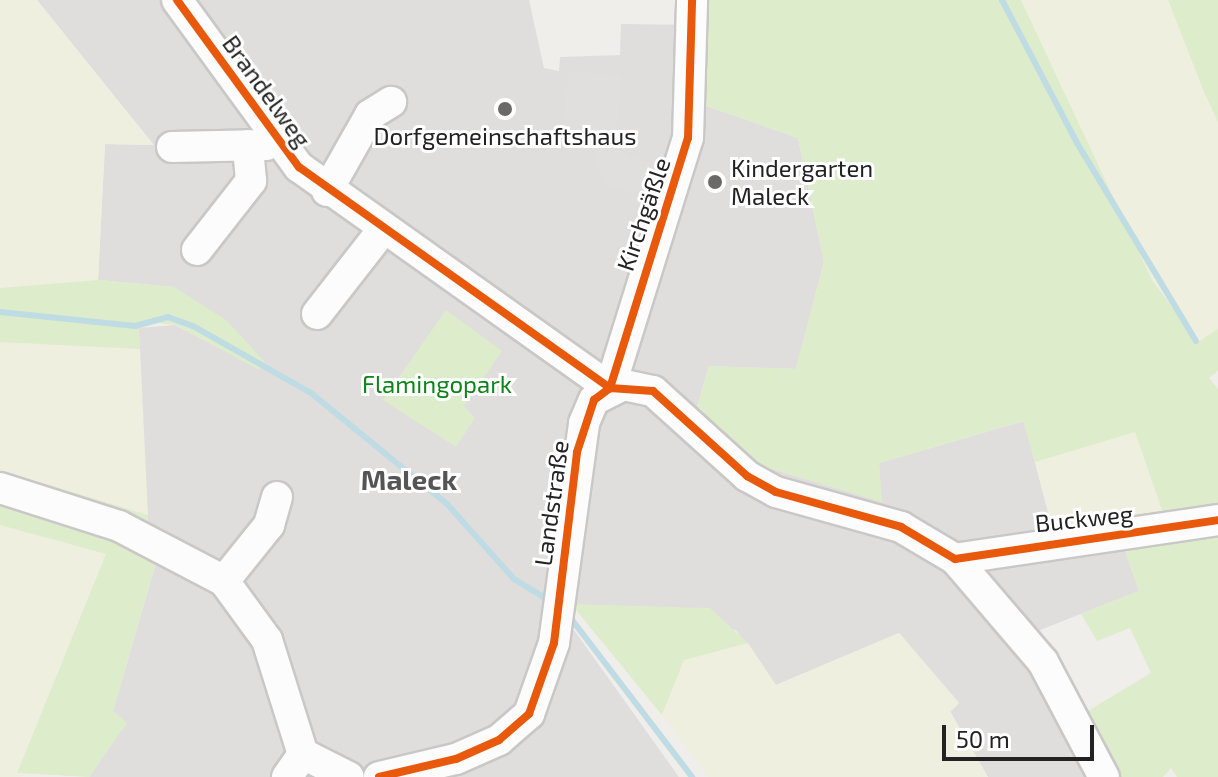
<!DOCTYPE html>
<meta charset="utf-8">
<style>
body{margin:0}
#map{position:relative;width:1218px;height:777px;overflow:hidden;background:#f0eeeb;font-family:"Exo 2",sans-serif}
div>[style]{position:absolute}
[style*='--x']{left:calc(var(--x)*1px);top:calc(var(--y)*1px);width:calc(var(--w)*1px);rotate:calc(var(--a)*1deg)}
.residential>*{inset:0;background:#dfdedc}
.farmland>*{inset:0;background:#efefdf}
.grass>*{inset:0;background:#ddeccb}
.parking>*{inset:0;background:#e0dfde}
.stream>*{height:6px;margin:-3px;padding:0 3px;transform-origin:3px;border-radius:3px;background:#bfdbe3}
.roads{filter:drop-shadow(2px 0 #c9c8c7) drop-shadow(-2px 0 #c9c8c7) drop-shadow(0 2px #c9c8c7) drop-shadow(0 -2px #c9c8c7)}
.minor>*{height:30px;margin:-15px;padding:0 15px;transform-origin:15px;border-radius:15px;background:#fdfcfc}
.cycleway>*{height:8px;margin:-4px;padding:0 4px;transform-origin:4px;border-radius:4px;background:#e8590c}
.dots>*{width:22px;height:22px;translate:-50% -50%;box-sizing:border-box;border:4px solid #fff;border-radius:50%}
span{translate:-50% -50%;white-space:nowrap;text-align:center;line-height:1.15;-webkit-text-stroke:6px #fff;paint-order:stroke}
.street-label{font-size:24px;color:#222}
.poi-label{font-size:24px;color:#222}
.left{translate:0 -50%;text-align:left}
.park-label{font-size:24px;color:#0c8416}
.quarter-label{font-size:28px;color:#555;font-weight:700}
.scale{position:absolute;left:942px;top:725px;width:152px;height:36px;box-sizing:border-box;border:4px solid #222;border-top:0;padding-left:10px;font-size:24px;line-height:28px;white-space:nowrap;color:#222;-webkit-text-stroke:6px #fff;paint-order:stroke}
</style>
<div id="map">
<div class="residential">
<div style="clip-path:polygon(37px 0,529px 0,544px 68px,559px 71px,560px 57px,620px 55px,621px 24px,700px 25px,698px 103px,798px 138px,824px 262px,796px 369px,709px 366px,697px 407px,761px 466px,881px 501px,879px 463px,1024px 421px,1052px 527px,1114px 518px,1139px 591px,1035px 632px,1121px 777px,988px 777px,950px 711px,959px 703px,899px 633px,776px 685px,736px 630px,572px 604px,569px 623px,679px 777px,89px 777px,126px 723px,113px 711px,159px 552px,149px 549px,138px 328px,175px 325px,259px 369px,264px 361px,174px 287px,98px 280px,105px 144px,153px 145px)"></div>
</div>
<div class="farmland">
<div style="clip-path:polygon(0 0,37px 0,154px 145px,105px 144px,98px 280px,0 288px)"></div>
<div style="clip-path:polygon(1021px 0,1168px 0,1218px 122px,1218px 329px,1202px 341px,1152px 280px)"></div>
<div style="clip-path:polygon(77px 341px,140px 349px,148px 515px,0 470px,0 342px)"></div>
<div style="clip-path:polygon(1135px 431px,1169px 530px,1119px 532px,1113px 519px,1052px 528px,1035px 462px)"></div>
<div style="clip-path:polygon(0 525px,106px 554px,18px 772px,23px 777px,0 777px)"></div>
<div style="clip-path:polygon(899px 633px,959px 703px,950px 712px,988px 777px,708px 777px,662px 715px,684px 660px,710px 648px,748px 643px,776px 685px)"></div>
</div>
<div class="grass">
<div style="clip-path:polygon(698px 0,1021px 0,1152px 280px,1198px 342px,1218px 329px,1218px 371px,1209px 378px,1218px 389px,1218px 777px,1177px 777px,1171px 768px,1163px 777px,1121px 777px,1081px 715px,1151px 673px,1130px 628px,1097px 641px,1081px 614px,1139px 591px,1119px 532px,1169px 530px,1135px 432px,1035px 462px,1023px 421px,879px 463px,882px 502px,761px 466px,697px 407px,709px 366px,796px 369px,824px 262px,798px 138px,698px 103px)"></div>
<div style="clip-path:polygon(1168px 0,1218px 0,1218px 122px,1204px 92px)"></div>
<div style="clip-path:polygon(98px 280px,174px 287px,226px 320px,264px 361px,259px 370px,176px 325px,158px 323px,139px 328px,140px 349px,0 342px,0 288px)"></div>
<div style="clip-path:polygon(446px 310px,502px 351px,464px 406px,475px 418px,456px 447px,383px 400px)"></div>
<div style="clip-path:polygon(0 470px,148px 515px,149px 549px,159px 551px,113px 711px,127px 723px,89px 777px,17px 773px,106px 554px,0 525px)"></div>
<div style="clip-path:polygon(571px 604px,710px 608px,748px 643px,684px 660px,662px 715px)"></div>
</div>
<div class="parking">
<div style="clip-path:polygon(568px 72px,622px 75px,616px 131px,628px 156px,680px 171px,672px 205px,605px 184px,590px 138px,579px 120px,565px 119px)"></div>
</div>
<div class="stream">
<div style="--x:1002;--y:0;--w:161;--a:62.3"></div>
<div style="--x:1077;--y:143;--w:231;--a:59"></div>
<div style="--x:0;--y:312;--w:136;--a:5.9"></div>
<div style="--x:135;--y:326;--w:34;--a:-15"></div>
<div style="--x:168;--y:317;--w:27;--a:20"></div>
<div style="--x:193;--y:326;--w:136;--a:29.6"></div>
<div style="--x:311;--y:393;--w:176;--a:39.2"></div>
<div style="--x:447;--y:504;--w:101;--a:48.2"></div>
<div style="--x:514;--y:579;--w:42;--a:31.4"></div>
<div style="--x:566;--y:612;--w:208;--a:52.6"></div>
</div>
<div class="roads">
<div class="minor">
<div style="--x:177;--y:0;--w:207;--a:53.9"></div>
<div style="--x:299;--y:167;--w:382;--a:35.4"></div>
<div style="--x:172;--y:147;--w:94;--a:-1.2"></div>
<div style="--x:327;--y:191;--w:87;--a:-60.5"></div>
<div style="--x:370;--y:115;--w:25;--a:-32"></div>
<div style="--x:197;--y:250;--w:88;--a:-52"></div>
<div style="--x:251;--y:181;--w:36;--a:-95"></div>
<div style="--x:317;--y:314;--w:104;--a:-52"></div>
<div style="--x:610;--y:388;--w:262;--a:-72.7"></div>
<div style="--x:688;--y:138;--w:138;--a:-88.3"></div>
<div style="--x:0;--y:488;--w:125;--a:17.7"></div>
<div style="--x:119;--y:526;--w:119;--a:27.6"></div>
<div style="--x:224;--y:581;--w:73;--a:53.9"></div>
<div style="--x:267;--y:640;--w:120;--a:72.5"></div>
<div style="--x:303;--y:754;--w:51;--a:26.6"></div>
<div style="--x:955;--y:559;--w:266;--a:-8.4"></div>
<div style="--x:224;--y:581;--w:72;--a:-51.2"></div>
<div style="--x:269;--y:525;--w:29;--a:-74"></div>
<div style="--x:287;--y:777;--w:28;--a:-55"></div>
<div style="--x:379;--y:777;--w:79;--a:-13.2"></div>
<div style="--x:456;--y:759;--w:47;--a:-23.8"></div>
<div style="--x:499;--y:740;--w:40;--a:-41"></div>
<div style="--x:529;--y:714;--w:75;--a:-70.6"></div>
<div style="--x:554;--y:643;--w:222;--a:-82.2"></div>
<div style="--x:584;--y:423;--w:25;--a:-67"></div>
<div style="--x:594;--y:400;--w:34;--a:-27"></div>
<div style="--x:624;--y:385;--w:30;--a:12"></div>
<div style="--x:653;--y:391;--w:127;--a:42.1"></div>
<div style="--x:747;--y:476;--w:33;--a:29"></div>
<div style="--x:776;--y:492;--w:130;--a:15.6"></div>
<div style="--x:901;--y:527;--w:63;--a:30.7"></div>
<div style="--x:955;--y:559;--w:135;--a:49.5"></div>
<div style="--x:1043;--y:662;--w:130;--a:62.1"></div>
</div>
</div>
<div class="cycleway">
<div style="--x:177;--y:0;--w:207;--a:53.9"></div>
<div style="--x:299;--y:167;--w:382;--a:35.4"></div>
<div style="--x:610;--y:388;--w:262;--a:-72.7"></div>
<div style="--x:688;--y:138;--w:138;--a:-88.3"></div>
<div style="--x:379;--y:777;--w:79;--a:-13.2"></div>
<div style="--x:456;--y:759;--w:47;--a:-23.8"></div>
<div style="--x:499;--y:740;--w:40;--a:-41"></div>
<div style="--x:529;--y:714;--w:75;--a:-70.6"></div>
<div style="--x:554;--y:643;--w:192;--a:-83.1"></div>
<div style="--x:577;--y:452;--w:55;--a:-71.9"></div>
<div style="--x:594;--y:400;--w:20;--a:-37"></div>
<div style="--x:610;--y:388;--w:43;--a:4"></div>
<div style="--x:653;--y:391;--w:127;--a:42.1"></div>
<div style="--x:747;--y:476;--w:33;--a:29"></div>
<div style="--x:776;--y:492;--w:130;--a:15.6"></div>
<div style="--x:901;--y:527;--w:63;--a:30.7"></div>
<div style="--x:955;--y:559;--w:266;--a:-8.4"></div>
</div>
<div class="dots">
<div style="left:505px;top:109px;background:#6a6968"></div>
<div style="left:715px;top:182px;background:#6a6968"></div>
</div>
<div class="street-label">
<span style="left:267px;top:91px;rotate:54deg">Brandelweg</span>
<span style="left:643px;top:214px;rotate:-71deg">Kirchgäßle</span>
<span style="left:551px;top:503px;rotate:-82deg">Landstraße</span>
<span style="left:1084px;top:518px;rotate:-6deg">Buckweg</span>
</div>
<div class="poi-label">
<span style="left:505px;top:136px">Dorfgemeinschaftshaus</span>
<span class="left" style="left:731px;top:182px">Kindergarten<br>Maleck</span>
</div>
<div class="park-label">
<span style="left:437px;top:384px">Flamingopark</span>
</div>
<div class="quarter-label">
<span style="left:409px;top:479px">Maleck</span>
</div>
<div class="scale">50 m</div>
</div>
